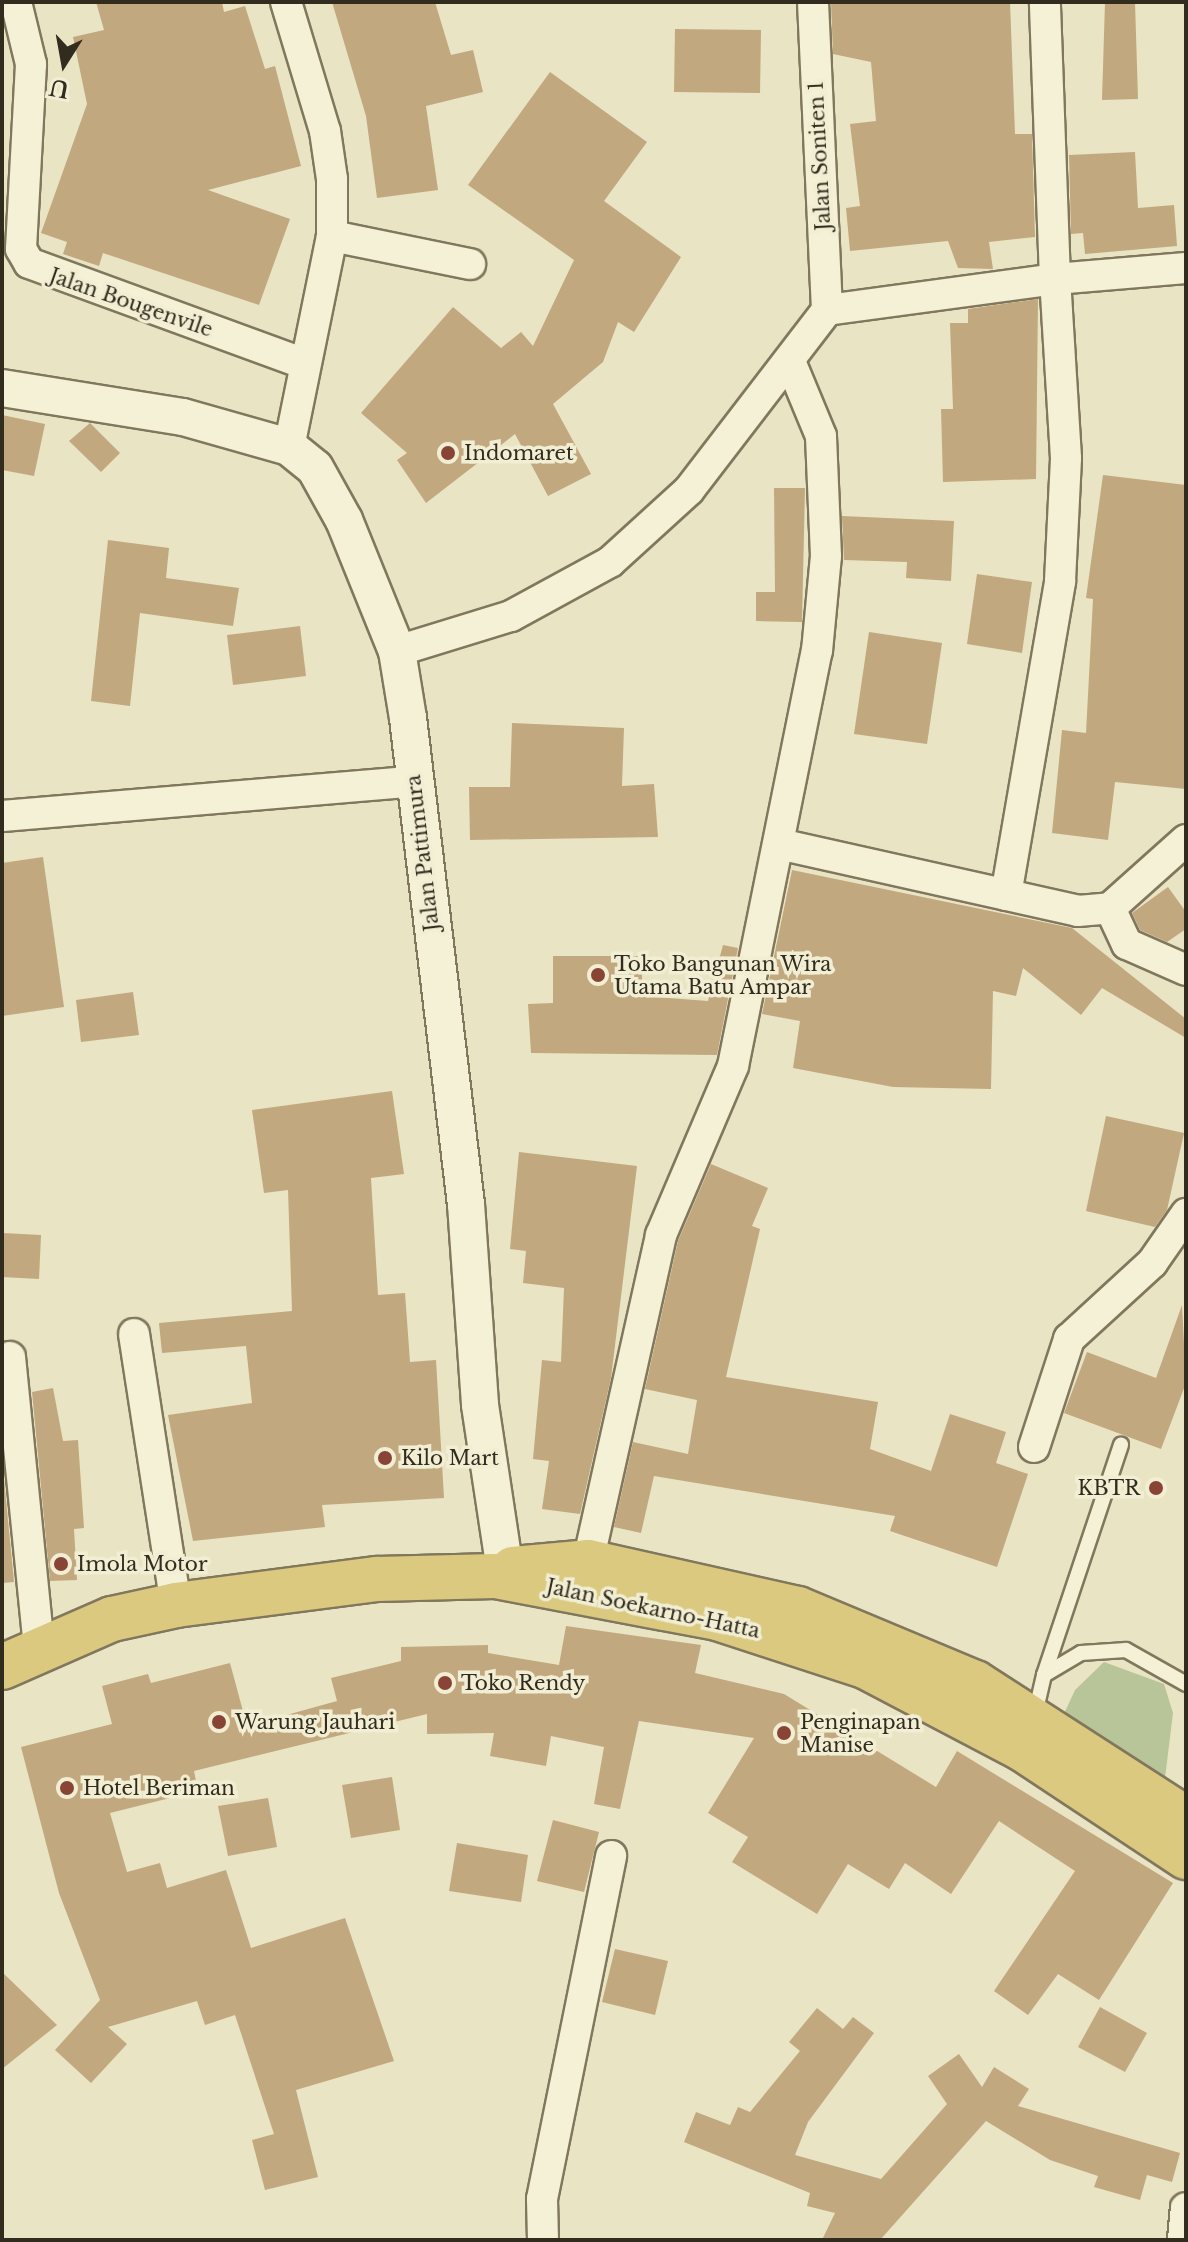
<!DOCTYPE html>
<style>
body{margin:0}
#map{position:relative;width:1188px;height:2242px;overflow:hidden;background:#e8e4c4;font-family:"Libre Baskerville",serif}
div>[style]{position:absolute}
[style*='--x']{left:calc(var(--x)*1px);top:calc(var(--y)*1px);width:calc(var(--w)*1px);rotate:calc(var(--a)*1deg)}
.green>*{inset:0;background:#b7c599}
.building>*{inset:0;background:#c2a87e}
.roads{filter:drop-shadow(2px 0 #81775d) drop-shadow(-2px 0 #81775d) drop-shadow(0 2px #81775d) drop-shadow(0 -2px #81775d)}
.service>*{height:14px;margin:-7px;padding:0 7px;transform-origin:7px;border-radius:7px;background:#f4f1d6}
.minor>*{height:30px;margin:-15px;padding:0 15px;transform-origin:15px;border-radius:15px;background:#f4f1d6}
.tertiary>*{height:36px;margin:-18px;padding:0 18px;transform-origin:18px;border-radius:18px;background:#f4f1d6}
.trunk>*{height:44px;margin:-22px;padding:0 22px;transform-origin:22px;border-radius:22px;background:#dac97f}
.dots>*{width:22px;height:22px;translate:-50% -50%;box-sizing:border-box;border:4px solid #f1eed3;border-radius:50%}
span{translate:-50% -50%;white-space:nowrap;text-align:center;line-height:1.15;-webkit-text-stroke:7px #f1eed3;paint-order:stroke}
.street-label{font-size:20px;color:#322c1f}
.poi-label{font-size:20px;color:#322c1f}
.left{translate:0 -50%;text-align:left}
.right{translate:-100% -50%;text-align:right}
.frame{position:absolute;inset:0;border:4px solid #322c1f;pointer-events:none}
.north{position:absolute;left:24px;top:24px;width:80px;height:80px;-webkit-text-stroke:6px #f1eed3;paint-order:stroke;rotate:191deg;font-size:22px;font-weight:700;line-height:32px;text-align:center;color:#322c1f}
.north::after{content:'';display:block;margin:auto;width:28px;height:36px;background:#322c1f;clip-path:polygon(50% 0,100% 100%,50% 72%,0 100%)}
</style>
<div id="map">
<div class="green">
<div style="clip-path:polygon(1104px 1662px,1164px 1684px,1173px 1713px,1165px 1778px,1063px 1716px,1075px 1690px)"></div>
</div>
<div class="building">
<div style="clip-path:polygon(96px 2px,222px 2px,224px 12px,245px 6px,265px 69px,275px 66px,301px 166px,208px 190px,290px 219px,259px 305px,103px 253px,99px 266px,63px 254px,67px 242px,41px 233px,87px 104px,73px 37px,104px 30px)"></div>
<div style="clip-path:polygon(332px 2px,435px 2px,451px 55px,473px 50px,483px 92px,426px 106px,438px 190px,377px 198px,366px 116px)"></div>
<div style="clip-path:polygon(831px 2px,1010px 2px,1015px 134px,1032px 134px,1035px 237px,989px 242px,993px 269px,958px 268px,948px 241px,850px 251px,846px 208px,860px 206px,850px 124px,876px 121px,871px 62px,833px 54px)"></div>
<div style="clip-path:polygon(1105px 2px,1135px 2px,1138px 99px,1102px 100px)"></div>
<div style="clip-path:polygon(675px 29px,761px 30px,760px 93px,674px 92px)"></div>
<div style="clip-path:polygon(550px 72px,647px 142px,604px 201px,681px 257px,634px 332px,618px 322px,603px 362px,553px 404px,591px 474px,548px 496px,515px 434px,426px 503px,397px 460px,407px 453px,361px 413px,453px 307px,501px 348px,521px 332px,533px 346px,574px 260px,468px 185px)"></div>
<div style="clip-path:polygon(1135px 152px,1138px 208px,1174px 205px,1177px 246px,1085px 254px,1083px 233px,1071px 234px,1069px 155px)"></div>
<div style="clip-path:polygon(1038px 299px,1036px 479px,943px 482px,941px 409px,953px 409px,950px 323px,968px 323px,968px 309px)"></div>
<div style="clip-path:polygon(2px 415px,45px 424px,34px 476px,2px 470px)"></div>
<div style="clip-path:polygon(90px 423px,120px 453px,101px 472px,69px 441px)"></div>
<div style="clip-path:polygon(1103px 475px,1186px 485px,1186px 789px,1115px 782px,1108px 840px,1052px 833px,1062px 730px,1086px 733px,1093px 599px,1086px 598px)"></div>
<div style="clip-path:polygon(774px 488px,805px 488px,802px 622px,756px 621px,756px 592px,775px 592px)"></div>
<div style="clip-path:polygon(842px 516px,954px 521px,951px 581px,906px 578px,907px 562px,844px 560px)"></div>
<div style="clip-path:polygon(108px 540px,169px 548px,166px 578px,239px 588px,233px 626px,140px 613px,130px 706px,91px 701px)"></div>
<div style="clip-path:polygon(977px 574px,1032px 582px,1022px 653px,967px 644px)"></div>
<div style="clip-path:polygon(300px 626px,306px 676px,233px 685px,227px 635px)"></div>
<div style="clip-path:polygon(869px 632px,942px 643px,927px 744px,854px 734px)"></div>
<div style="clip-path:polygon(512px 723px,624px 728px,622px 786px,654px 784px,658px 837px,470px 840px,469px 787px,510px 787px)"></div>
<div style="clip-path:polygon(43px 857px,64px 1007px,2px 1016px,2px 863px)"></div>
<div style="clip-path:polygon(792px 870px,1072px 928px,1186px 1019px,1186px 1038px,1102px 988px,1081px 1015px,1023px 968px,1016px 996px,993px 991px,991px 1089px,893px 1087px,793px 1068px,800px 1021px,762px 1014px)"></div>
<div style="clip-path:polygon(1168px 887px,1186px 912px,1186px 929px,1167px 942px,1140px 930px,1132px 913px)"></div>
<div style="clip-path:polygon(723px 945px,738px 948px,717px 1055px,531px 1053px,528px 1004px,553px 1003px,553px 956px,642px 956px,642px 996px,708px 1001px)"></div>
<div style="clip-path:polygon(133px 992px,139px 1035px,81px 1042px,76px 1000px)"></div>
<div style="clip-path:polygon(392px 1091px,404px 1174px,371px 1178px,378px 1295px,405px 1293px,410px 1362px,436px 1360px,444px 1498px,322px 1505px,325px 1527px,193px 1541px,168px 1415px,252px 1403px,246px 1346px,162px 1353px,159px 1323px,292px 1311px,288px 1190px,264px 1193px,252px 1110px)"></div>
<div style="clip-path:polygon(1106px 1116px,1184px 1133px,1167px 1210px,1155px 1227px,1086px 1211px)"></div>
<div style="clip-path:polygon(519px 1152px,637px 1166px,611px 1378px,580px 1514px,542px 1509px,549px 1461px,533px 1459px,542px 1360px,561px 1362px,564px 1288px,523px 1283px,526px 1251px,510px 1249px)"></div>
<div style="clip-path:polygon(711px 1164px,768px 1188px,752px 1226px,760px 1229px,726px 1377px,878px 1402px,870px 1449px,931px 1471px,950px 1414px,1006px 1432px,996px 1463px,1028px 1474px,997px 1567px,890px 1531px,895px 1516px,654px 1476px,641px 1533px,614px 1527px,633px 1442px,688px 1454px,697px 1400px,645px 1389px,678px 1241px)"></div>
<div style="clip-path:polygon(2px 1233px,41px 1235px,39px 1279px,2px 1277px)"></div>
<div style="clip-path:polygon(1182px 1305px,1186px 1383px,1161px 1449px,1064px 1413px,1087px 1352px,1156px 1378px)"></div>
<div style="clip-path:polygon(53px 1388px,63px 1441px,78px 1440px,84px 1528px,74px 1529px,77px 1580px,50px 1581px,32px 1392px)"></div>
<div style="clip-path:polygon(2px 1458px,14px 1582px,2px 1583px)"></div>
<div style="clip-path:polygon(566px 1626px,701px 1645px,695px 1673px,784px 1694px,936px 1787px,957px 1751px,1173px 1883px,1099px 2000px,1058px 1974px,1028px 2015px,994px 1991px,1075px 1871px,999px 1821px,951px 1894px,905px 1863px,889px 1889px,848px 1864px,817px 1914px,732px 1862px,748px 1837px,708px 1813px,754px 1738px,639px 1721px,620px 1809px,594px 1804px,604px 1747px,551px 1736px,546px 1766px,490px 1756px,494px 1733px,427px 1734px,427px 1714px,194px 1771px,198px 1791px,110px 1813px,127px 1872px,160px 1863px,167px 1888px,226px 1870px,251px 1948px,345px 1918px,394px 2061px,296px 2090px,318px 2177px,265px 2190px,252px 2140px,274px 2134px,235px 2015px,205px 2025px,197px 2001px,108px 2027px,127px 2044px,91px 2083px,55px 2050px,100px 2000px,59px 1893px,21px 1747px,112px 1724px,102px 1686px,148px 1674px,151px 1683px,230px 1663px,247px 1726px,337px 1701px,331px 1678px,401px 1661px,401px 1647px,488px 1645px,488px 1653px,559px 1665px)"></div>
<div style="clip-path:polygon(392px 1777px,400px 1830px,351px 1838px,342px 1785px)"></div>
<div style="clip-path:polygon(268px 1798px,277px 1847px,228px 1856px,218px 1806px)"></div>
<div style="clip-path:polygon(553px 1820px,599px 1832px,584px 1892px,537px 1881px)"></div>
<div style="clip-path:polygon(457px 1843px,528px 1855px,521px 1902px,449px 1891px)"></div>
<div style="clip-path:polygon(615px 1949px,668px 1961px,655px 2015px,602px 2002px)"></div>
<div style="clip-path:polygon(2px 1972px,57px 2025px,2px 2069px)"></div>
<div style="clip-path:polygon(1100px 2007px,1147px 2033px,1125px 2072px,1078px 2047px)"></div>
<div style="clip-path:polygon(817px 2008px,843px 2029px,853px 2017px,874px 2033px,808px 2122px,795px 2155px,881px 2179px,947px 2104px,928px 2076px,959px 2054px,982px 2087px,994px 2067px,1029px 2089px,1018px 2106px,1180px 2153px,1172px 2182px,1147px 2175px,1140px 2200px,1094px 2187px,1098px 2176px,1050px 2160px,986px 2121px,880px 2240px,822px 2240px,835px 2213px,807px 2206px,810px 2193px,684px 2142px,696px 2112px,730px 2125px,738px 2107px,750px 2112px,800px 2051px,789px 2042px)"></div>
</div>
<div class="roads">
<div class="service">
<div style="--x:1044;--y:1675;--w:243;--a:-71.5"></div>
<div style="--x:1035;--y:1714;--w:40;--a:-77"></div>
<div style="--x:1044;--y:1675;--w:43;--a:-30.7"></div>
<div style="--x:1081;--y:1653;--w:45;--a:-3.8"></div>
<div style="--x:1126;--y:1650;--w:69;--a:29.5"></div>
</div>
<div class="minor">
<div style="--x:16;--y:2;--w:64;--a:76.4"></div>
<div style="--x:31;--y:64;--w:185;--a:93.1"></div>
<div style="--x:21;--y:249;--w:16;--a:60"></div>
<div style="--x:29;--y:263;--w:294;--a:20.1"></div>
<div style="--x:286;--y:2;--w:135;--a:73.2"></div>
<div style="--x:325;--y:131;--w:49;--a:81.7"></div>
<div style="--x:332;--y:179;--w:57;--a:90"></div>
<div style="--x:332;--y:236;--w:215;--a:101.5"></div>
<div style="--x:813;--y:2;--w:308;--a:87.4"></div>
<div style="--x:332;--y:236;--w:141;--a:11.5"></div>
<div style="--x:397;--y:651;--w:119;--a:-17.1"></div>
<div style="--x:511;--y:616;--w:113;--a:-28.6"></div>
<div style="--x:610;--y:562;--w:107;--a:-42.3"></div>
<div style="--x:689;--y:490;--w:227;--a:-52.5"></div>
<div style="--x:827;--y:310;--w:230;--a:-7.7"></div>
<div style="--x:1055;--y:279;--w:277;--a:-92.1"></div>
<div style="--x:2;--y:816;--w:414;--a:-4.8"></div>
<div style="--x:779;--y:844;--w:306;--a:12.6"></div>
<div style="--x:1078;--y:911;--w:32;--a:-5"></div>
<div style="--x:1110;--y:908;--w:102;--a:-41.8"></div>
<div style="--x:1006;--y:895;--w:319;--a:-80.2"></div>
<div style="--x:1060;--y:581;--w:123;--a:-87.2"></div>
<div style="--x:1066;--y:458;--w:179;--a:-93.5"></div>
<div style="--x:1055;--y:279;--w:131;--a:-4.8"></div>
<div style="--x:1110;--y:908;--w:40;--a:65"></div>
<div style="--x:1127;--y:944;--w:64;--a:23.8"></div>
<div style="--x:134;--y:1334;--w:274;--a:81.2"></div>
<div style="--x:10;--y:1357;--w:292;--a:84.3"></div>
<div style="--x:1034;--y:1447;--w:114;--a:-72"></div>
<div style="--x:1069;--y:1339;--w:113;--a:-42.5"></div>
<div style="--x:1152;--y:1263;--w:60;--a:-55.2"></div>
<div style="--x:588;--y:1562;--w:335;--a:-77.4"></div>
<div style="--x:661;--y:1235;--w:184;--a:-66.9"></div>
<div style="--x:733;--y:1066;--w:423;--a:-78.6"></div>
<div style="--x:817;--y:651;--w:95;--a:-84.6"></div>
<div style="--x:826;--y:556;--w:120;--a:-92.4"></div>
<div style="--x:821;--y:436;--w:81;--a:-112.5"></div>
<div style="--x:543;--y:2240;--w:41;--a:-91.4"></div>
<div style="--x:542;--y:2199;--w:350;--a:-78.6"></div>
<div style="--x:1183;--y:2240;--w:32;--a:-85"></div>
</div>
<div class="tertiary">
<div style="--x:2;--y:388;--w:183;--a:9.1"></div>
<div style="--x:183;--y:417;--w:110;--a:15.8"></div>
<div style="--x:289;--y:447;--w:33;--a:39"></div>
<div style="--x:315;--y:468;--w:60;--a:60.9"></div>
<div style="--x:344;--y:520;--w:141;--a:68"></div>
<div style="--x:397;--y:651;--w:68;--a:80.7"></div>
<div style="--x:408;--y:718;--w:489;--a:83.2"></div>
<div style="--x:466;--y:1204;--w:201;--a:86"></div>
<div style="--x:480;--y:1405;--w:167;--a:81.4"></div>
</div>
<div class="trunk">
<div style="--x:513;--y:1569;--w:75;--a:-5.3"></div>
<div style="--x:588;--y:1562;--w:215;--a:12.6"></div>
<div style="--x:798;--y:1609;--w:192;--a:22.7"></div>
<div style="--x:975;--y:1683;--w:251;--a:32.8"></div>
<div style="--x:2;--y:1667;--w:120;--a:-23.6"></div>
<div style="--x:112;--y:1619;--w:66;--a:-12.3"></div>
<div style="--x:176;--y:1605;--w:203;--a:-7.4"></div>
<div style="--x:377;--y:1579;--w:118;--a:-1.5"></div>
<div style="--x:495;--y:1576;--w:226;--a:10.7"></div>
<div style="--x:717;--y:1618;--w:156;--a:18"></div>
<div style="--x:865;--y:1666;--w:178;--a:27.7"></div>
<div style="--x:1023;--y:1749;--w:196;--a:33.5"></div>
</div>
</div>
<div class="dots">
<div style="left:448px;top:453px;background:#884434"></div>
<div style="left:598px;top:975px;background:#884434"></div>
<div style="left:385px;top:1458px;background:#884434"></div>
<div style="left:1156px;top:1488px;background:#884434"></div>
<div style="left:61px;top:1564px;background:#884434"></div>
<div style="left:445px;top:1683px;background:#884434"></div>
<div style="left:219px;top:1722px;background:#884434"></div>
<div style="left:784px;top:1733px;background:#884434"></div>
<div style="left:67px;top:1788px;background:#884434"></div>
</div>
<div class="street-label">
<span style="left:820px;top:156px;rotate:-93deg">Jalan Soniten 1</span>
<span style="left:131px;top:303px;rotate:19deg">Jalan Bougenvile</span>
<span style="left:423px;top:853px;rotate:-97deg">Jalan Pattimura</span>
<span style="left:653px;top:1609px;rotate:12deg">Jalan Soekarno-Hatta</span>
</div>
<div class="poi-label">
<span class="left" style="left:464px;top:453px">Indomaret</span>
<span class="left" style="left:614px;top:976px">Toko Bangunan Wira<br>Utama Batu Ampar</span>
<span class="left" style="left:401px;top:1458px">Kilo Mart</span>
<span class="right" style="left:1140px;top:1488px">KBTR</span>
<span class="left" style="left:77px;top:1564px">Imola Motor</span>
<span class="left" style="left:461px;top:1683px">Toko Rendy</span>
<span class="left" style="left:235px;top:1722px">Warung Jauhari</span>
<span class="left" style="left:800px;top:1734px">Penginapan<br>Manise</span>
<span class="left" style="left:83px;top:1788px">Hotel Beriman</span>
</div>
<div class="frame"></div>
<div class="north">U</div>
</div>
